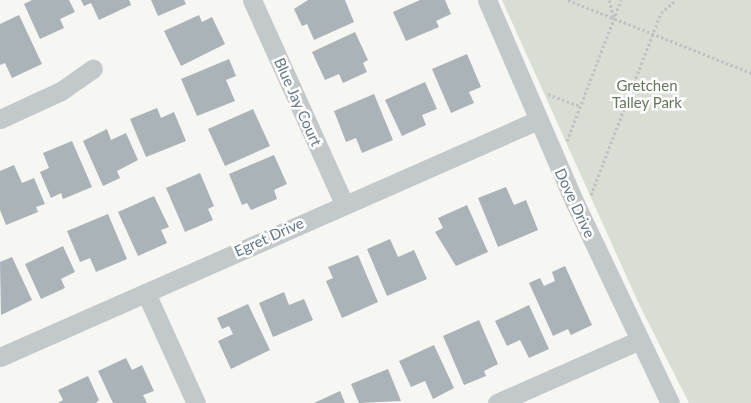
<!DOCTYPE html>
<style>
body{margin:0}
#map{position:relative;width:751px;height:403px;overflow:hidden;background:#f6f6f2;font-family:Lato,sans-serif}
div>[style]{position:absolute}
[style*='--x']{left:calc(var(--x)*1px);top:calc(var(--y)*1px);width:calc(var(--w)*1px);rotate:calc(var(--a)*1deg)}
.green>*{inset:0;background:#d8ded3}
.building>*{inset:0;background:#aab3b8}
.path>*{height:3px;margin-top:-1.5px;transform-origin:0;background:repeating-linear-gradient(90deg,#bfc1c3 0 2.5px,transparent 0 5px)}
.minor>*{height:19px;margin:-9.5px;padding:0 9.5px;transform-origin:9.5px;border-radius:9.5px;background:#c3c8ca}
span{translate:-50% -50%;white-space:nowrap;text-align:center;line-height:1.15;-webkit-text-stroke:5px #fff;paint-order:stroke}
.park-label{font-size:15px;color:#66775f}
.street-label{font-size:15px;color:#647885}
</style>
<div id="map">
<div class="green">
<div style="clip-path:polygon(502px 0,751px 0,751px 403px,689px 403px,638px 302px)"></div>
</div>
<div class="building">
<div style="clip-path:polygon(32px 0,69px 0,75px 12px,60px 19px,64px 28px,40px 39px,24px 4px)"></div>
<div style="clip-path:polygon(81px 0,129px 0,131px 5px,99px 20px,91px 3px,84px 6px)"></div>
<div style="clip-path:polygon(151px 0,184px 0,186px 4px,158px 16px)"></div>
<div style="clip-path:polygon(308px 0,345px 0,354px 22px,314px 40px,307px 24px,302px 26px,294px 9px)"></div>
<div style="clip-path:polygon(420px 0,445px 0,451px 14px,436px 21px,439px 27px,406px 41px,393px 12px)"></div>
<div style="clip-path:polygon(19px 15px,42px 64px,12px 78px,5px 63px,0 65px,0 24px)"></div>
<div style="clip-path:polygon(199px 15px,202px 22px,212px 17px,225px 44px,181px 66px,164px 31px)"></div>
<div style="clip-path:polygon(355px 32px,368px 60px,363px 63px,367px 72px,343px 83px,339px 74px,325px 80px,312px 52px)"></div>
<div style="clip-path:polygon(467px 54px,481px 87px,469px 92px,474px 103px,451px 113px,432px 69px)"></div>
<div style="clip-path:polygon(229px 59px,236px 76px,226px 80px,235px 101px,197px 116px,181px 79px)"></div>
<div style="clip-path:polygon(425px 82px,437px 109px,422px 115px,426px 125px,402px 136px,385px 100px)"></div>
<div style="clip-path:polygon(374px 94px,393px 140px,362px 153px,356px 138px,346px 142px,334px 111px)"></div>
<div style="clip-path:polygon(157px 108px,161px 118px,174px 112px,186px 141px,146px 157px,130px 119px)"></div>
<div style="clip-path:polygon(253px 109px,270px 146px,225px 166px,208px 129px)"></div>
<div style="clip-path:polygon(107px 129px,111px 140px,126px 133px,138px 160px,117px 171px,120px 178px,103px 186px,83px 141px)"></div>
<div style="clip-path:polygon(72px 141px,92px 187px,63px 199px,61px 193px,51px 198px,40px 172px,49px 168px,43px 153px)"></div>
<div style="clip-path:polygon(274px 155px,287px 184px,274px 190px,277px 199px,251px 210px,247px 203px,242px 205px,229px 174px)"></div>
<div style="clip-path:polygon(14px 165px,22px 183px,34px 178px,45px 204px,36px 207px,38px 212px,6px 225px,0 210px,0 171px)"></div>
<div style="clip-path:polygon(200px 173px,214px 206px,208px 209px,213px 220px,185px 232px,166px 188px)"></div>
<div style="clip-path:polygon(506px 187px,514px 205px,526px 200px,538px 230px,498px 247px,478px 198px)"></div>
<div style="clip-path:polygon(154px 196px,169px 227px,161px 230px,167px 243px,138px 256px,118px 212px)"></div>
<div style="clip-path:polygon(467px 205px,488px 252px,456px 266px,435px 232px,443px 228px,438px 218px)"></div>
<div style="clip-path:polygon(108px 214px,127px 259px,96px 272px,90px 258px,80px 262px,67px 231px)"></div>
<div style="clip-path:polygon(390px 239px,398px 257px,414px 250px,427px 279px,387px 296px,367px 249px)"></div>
<div style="clip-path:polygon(63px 246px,75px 272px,61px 279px,65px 288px,41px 299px,25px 264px)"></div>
<div style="clip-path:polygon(358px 255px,378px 302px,342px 318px,326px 281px,333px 278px,328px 267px)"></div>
<div style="clip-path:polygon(12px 257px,32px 300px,1px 315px,0 262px)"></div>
<div style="clip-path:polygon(565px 266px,592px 325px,571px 335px,568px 329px,553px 336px,529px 283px,540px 278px,544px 286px,555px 281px,552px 272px)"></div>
<div style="clip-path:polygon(284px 292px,289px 305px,304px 299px,313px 320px,273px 337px,259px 303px)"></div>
<div style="clip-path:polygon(248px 304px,270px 350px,231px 369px,218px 341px,233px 334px,229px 326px,222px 329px,217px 318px)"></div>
<div style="clip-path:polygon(529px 305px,549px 349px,529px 358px,520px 340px,507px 346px,495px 321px)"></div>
<div style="clip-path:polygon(479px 320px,498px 364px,484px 371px,486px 376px,464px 385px,443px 336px)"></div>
<div style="clip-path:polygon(434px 345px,454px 388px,433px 399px,425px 381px,411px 387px,399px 361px)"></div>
<div style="clip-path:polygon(126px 358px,132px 370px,142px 365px,154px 391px,143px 395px,147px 403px,113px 403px,98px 371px)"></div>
<div style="clip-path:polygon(388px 369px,401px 401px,359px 403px,351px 384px)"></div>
<div style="clip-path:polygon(88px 376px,99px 400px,96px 403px,58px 403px,63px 400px,58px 390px)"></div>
<div style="clip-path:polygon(340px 391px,345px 403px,314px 403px)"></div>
</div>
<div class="path">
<div style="--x:568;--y:0;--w:197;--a:21.7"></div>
<div style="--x:609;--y:0;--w:18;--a:74"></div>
<div style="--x:548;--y:94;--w:34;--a:21"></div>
<div style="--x:567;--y:141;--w:151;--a:-69"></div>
<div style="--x:591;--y:195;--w:195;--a:-69"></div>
<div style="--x:661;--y:13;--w:20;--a:-41"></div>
</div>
<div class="minor">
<div style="--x:252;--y:0;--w:224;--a:65.7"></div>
<div style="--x:487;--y:0;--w:221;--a:66.6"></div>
<div style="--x:575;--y:203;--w:221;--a:64.6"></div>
<div style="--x:0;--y:119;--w:67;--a:-24.7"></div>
<div style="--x:61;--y:91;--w:39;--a:-35"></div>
<div style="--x:146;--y:293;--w:121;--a:65.6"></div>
<div style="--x:0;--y:357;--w:588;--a:-23.77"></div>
<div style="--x:497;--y:403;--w:156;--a:-23.8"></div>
</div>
<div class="park-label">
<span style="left:647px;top:94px">Gretchen<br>Talley Park</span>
</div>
<div class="street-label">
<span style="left:298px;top:102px;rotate:66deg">Blue Jay Court</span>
<span style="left:575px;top:203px;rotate:65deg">Dove Drive</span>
<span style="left:269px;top:237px;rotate:-24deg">Egret Drive</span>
</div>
</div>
